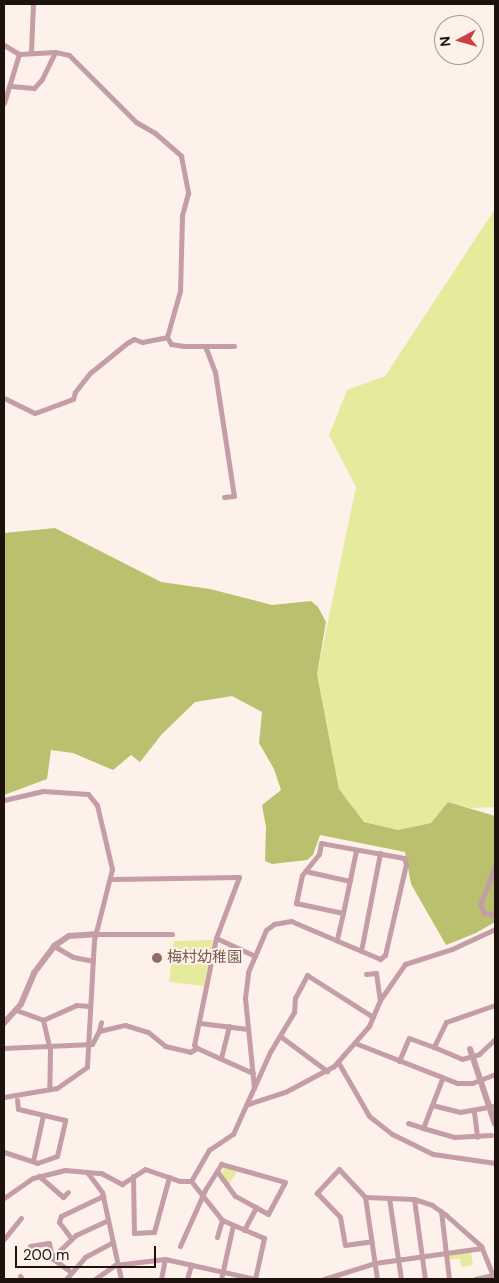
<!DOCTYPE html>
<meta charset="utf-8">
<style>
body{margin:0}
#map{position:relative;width:499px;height:1283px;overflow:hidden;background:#fef1e9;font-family:"DM Sans","Noto Sans JP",sans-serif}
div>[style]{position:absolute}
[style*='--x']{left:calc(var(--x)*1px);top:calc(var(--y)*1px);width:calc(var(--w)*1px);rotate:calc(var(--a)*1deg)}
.green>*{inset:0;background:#e5ea9d}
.forest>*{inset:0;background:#bbc06e}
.minor>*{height:5px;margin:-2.5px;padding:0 2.5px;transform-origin:2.5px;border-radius:2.5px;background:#c49da6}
.tertiary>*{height:6px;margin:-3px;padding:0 3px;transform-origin:3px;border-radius:3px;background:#c49da6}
.dots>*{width:14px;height:14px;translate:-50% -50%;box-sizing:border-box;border:2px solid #fef1e9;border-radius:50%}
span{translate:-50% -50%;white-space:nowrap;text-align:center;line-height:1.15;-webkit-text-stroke:4px #fef1e9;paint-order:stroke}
.education-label{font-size:15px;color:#785e54}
.left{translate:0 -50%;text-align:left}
.frame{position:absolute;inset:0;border:5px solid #1d130c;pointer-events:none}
.north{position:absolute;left:434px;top:15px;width:50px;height:50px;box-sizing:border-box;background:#fef1e9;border:1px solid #a49891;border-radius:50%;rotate:264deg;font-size:14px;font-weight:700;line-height:20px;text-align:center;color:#1d130c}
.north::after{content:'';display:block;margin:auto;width:18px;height:22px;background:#ce3e46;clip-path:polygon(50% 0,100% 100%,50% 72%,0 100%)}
.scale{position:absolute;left:15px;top:1246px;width:141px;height:22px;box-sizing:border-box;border:2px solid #1d130c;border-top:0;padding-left:6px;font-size:15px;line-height:18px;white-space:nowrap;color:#1d130c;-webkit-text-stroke:4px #fef1e9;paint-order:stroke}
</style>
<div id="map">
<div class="green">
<div style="clip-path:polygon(495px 209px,495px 807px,470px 808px,448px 802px,431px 823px,398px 830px,364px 822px,339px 789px,317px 674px,356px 487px,329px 435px,347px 390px,385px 376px)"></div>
<div style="clip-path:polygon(213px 940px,204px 986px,169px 982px,174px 941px)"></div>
<div style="clip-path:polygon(225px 1168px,237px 1172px,229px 1184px,221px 1173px)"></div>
<div style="clip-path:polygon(471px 1251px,473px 1265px,461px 1267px,460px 1259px,449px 1259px,448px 1255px)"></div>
</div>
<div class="forest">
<div style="clip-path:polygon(55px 528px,161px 582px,210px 589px,272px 605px,311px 601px,318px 607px,326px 622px,317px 674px,339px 789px,364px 822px,398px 830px,431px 823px,448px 802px,495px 816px,495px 922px,476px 933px,446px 945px,411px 884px,405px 852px,320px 835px,313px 855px,307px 860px,272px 864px,265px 861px,266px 827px,262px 805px,281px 790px,274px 769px,259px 743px,262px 712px,232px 696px,195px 702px,162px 734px,140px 762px,131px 755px,113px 770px,73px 753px,51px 750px,47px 779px,4px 795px,4px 533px)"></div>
</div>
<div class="minor">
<div style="--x:4;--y:45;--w:17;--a:31"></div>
<div style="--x:19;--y:54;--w:36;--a:-3"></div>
<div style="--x:55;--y:52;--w:14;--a:12"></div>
<div style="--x:69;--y:55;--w:95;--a:45"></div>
<div style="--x:136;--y:122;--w:22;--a:30"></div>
<div style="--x:155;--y:133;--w:35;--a:41"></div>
<div style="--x:181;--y:156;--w:38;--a:79"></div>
<div style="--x:188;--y:193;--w:24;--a:105"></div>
<div style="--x:182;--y:216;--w:75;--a:91.5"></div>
<div style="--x:180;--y:291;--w:48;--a:105.8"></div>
<div style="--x:31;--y:51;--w:47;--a:-87.6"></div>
<div style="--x:10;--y:86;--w:24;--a:5"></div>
<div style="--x:34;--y:88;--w:12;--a:-48"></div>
<div style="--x:42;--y:79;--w:30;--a:-64"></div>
<div style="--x:4;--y:103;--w:51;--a:-73"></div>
<div style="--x:167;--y:337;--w:8;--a:60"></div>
<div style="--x:171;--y:344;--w:13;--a:9"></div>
<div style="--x:184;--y:346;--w:50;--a:0"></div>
<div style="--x:205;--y:346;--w:28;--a:69"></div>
<div style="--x:215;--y:372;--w:125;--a:81.3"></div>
<div style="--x:234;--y:496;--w:10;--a:174"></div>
<div style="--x:4;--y:398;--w:34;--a:26"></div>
<div style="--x:35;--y:413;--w:40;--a:-20.2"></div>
<div style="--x:73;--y:399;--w:7;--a:-74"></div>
<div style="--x:75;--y:392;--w:24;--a:-52"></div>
<div style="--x:90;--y:373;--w:48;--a:-39"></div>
<div style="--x:127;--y:343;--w:8;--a:-30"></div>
<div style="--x:134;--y:339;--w:9;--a:21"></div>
<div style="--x:142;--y:342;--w:25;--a:-11"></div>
<div style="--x:4;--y:800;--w:40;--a:-13"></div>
<div style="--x:43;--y:791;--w:45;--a:3.8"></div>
<div style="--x:88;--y:794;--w:14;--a:51"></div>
<div style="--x:97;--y:805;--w:66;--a:76.8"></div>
<div style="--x:112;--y:869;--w:73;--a:104.2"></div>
<div style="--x:94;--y:940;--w:127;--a:93.2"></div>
<div style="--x:87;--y:1067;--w:37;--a:145"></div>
<div style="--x:57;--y:1088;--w:54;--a:170.4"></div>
<div style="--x:495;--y:866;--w:42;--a:111"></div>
<div style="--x:480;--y:905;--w:9;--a:63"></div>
<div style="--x:484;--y:913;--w:11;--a:10"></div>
<div style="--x:305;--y:871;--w:46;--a:12.5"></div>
<div style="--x:112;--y:879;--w:127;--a:-0.9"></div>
<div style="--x:239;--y:877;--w:65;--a:110.7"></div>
<div style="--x:216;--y:938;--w:109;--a:101.6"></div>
<div style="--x:194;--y:1045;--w:4;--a:45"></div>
<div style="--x:343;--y:913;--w:63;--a:-78.2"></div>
<div style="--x:95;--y:934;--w:77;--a:0"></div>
<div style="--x:216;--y:938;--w:43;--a:24.8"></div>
<div style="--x:54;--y:946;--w:22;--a:30"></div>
<div style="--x:73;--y:957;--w:20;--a:11"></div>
<div style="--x:361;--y:951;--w:100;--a:-79"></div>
<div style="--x:366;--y:974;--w:10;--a:-6"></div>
<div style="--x:376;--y:973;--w:27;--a:82"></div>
<div style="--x:495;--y:1005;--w:52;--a:160.9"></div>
<div style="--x:446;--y:1022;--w:28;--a:116"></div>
<div style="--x:434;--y:1047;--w:30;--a:23"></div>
<div style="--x:462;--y:1059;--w:18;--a:-16"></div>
<div style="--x:479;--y:1054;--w:22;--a:-43"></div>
<div style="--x:16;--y:1010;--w:29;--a:20"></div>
<div style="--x:43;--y:1020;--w:31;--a:77"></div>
<div style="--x:50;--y:1050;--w:39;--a:91"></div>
<div style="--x:43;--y:1020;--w:36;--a:-24"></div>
<div style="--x:76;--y:1005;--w:13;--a:4"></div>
<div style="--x:200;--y:1023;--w:48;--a:7.1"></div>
<div style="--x:99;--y:1031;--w:9;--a:-77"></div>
<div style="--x:280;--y:1036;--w:59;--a:36.7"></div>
<div style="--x:355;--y:1043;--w:110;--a:21.4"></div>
<div style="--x:457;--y:1083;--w:15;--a:0"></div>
<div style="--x:472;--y:1083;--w:25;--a:-21"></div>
<div style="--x:4;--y:1048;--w:88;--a:-2.6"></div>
<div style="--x:92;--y:1044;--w:15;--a:-62"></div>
<div style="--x:99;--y:1031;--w:27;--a:-13"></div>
<div style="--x:125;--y:1025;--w:24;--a:17"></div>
<div style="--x:148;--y:1032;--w:22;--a:39"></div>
<div style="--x:165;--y:1046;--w:26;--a:13"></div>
<div style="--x:190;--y:1052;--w:8;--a:-30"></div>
<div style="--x:197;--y:1048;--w:61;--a:24.1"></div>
<div style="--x:221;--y:1058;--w:33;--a:-76"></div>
<div style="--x:399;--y:1061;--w:25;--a:-67"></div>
<div style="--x:409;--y:1038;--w:27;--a:20"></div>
<div style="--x:338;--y:1062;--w:62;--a:60.1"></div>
<div style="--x:369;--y:1116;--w:29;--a:38"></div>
<div style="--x:392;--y:1134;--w:46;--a:26"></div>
<div style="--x:433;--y:1154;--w:63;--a:8.3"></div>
<div style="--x:442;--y:1079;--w:28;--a:111"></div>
<div style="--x:432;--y:1105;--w:29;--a:14"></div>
<div style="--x:460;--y:1112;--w:36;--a:-10"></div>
<div style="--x:254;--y:1088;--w:90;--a:-95.7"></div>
<div style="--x:245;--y:998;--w:26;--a:-83"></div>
<div style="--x:248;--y:972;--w:46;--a:-66.8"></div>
<div style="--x:266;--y:930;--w:10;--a:-37"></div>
<div style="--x:274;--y:924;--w:17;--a:-10"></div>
<div style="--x:291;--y:921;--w:97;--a:23.1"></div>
<div style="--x:380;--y:959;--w:6;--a:-39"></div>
<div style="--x:385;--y:955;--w:93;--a:-77"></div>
<div style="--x:406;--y:864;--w:6;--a:-108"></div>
<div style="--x:404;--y:858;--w:84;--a:-169.8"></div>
<div style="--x:321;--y:843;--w:11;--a:100"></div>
<div style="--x:319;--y:854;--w:27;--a:129"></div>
<div style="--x:302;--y:875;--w:29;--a:102"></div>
<div style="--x:296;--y:903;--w:48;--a:12"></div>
<div style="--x:343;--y:913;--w:28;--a:103"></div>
<div style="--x:248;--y:1104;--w:39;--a:-18"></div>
<div style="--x:285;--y:1092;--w:55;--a:-28"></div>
<div style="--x:334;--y:1066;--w:53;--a:-48.8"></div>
<div style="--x:369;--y:1026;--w:28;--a:-67"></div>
<div style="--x:380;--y:1000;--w:44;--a:-55.2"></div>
<div style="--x:405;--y:964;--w:49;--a:-17.7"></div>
<div style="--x:452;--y:949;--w:47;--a:-24.9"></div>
<div style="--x:474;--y:1112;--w:25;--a:83"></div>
<div style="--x:408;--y:1123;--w:16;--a:18"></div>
<div style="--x:423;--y:1128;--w:25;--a:-69"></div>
<div style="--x:423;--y:1128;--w:33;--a:16"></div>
<div style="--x:455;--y:1137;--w:36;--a:-3"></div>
<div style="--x:4;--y:1152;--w:35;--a:18"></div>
<div style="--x:37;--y:1163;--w:21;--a:-19"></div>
<div style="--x:57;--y:1156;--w:37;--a:-77"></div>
<div style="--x:65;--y:1120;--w:48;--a:-166.8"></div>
<div style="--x:18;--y:1109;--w:9;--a:-96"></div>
<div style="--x:33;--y:1161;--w:47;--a:-77.7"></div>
<div style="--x:87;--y:1172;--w:25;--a:53"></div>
<div style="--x:102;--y:1192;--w:89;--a:77.7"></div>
<div style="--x:39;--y:1176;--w:32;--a:41"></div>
<div style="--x:63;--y:1197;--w:7;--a:-45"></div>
<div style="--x:133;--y:1176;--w:57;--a:89"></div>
<div style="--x:134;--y:1233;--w:20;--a:-3"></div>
<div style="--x:154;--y:1232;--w:57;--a:-74.7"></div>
<div style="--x:191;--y:1181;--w:36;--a:-60"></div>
<div style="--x:209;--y:1150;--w:29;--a:-34"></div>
<div style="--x:233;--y:1134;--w:90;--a:-65.7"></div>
<div style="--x:270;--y:1052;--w:47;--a:-59"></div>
<div style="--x:294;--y:1012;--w:14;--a:-86"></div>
<div style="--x:295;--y:998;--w:26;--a:-62"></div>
<div style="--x:307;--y:975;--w:78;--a:32.5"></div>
<div style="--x:191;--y:1181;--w:50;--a:51.5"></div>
<div style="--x:222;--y:1220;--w:46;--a:23.2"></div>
<div style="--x:264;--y:1238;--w:42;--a:102.4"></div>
<div style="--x:365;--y:1197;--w:38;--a:-133"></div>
<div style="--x:339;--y:1169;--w:33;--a:133"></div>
<div style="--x:317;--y:1193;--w:33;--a:46"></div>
<div style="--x:340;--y:1217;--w:28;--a:80"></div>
<div style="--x:345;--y:1245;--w:27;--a:-8"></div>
<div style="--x:4;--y:1198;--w:35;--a:-35"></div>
<div style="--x:33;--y:1178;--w:33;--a:-14"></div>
<div style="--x:65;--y:1170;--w:36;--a:5"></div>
<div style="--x:101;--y:1173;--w:24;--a:28"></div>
<div style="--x:122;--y:1184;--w:27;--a:-33"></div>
<div style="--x:145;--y:1169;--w:37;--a:19"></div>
<div style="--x:180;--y:1181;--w:11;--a:0"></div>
<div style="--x:389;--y:1198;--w:82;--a:81.6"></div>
<div style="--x:414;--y:1199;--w:81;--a:82.2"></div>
<div style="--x:441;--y:1211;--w:68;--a:83.3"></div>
<div style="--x:244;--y:1230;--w:26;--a:-62"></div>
<div style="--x:217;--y:1237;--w:18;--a:-74"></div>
<div style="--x:71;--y:1238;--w:20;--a:-127"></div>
<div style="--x:59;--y:1222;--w:6;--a:-72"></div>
<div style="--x:61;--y:1216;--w:47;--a:-25.5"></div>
<div style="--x:4;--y:1239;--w:27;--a:-51"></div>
<div style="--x:30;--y:1246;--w:19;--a:-9"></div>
<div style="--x:49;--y:1243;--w:15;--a:79"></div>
<div style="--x:180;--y:1246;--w:61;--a:-65.9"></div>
<div style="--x:205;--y:1190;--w:31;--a:-58"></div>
<div style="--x:221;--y:1164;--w:66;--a:15.7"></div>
<div style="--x:285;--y:1182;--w:36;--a:118"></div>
<div style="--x:268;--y:1214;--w:38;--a:-151"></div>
<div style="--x:235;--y:1196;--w:29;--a:-126"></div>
<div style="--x:71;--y:1272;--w:24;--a:-144"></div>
<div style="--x:52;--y:1258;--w:4;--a:-45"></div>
<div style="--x:55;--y:1255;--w:29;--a:-44"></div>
<div style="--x:76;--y:1235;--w:35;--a:-25"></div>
<div style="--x:20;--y:1276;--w:4;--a:56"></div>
<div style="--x:66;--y:1279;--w:29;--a:-49"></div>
<div style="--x:85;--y:1257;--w:30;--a:-28"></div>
<div style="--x:95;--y:1279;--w:24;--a:-35"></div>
<div style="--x:115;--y:1265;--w:50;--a:-6.8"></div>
<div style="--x:165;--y:1259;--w:92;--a:12.5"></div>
<div style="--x:161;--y:1279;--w:20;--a:-79"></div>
<div style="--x:187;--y:1279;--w:15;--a:-74"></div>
<div style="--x:221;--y:1279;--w:55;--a:-77.5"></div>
<div style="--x:324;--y:1279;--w:53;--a:-17.4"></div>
<div style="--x:375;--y:1263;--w:108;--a:-8"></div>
<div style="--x:377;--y:1279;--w:83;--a:-98.3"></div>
<div style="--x:365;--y:1197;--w:49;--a:2.3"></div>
<div style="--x:414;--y:1199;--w:19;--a:18"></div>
<div style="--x:432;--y:1205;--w:17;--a:36"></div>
<div style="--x:446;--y:1215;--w:47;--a:41.5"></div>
<div style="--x:481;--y:1246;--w:31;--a:68"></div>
<div style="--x:493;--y:1275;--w:18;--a:167"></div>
</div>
<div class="tertiary">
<div style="--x:4;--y:1023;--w:25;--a:-48"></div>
<div style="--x:21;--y:1004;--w:34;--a:-67"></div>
<div style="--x:34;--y:973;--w:34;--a:-53"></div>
<div style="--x:54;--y:946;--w:18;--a:-34"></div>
<div style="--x:69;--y:936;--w:26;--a:-4"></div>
<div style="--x:470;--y:1049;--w:79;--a:71.6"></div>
</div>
<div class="dots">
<div style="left:157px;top:958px;background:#8d6e63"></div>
</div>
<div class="education-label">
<span class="left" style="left:167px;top:958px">梅村幼稚園</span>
</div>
<div class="frame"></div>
<div class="north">N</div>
<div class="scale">200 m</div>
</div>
